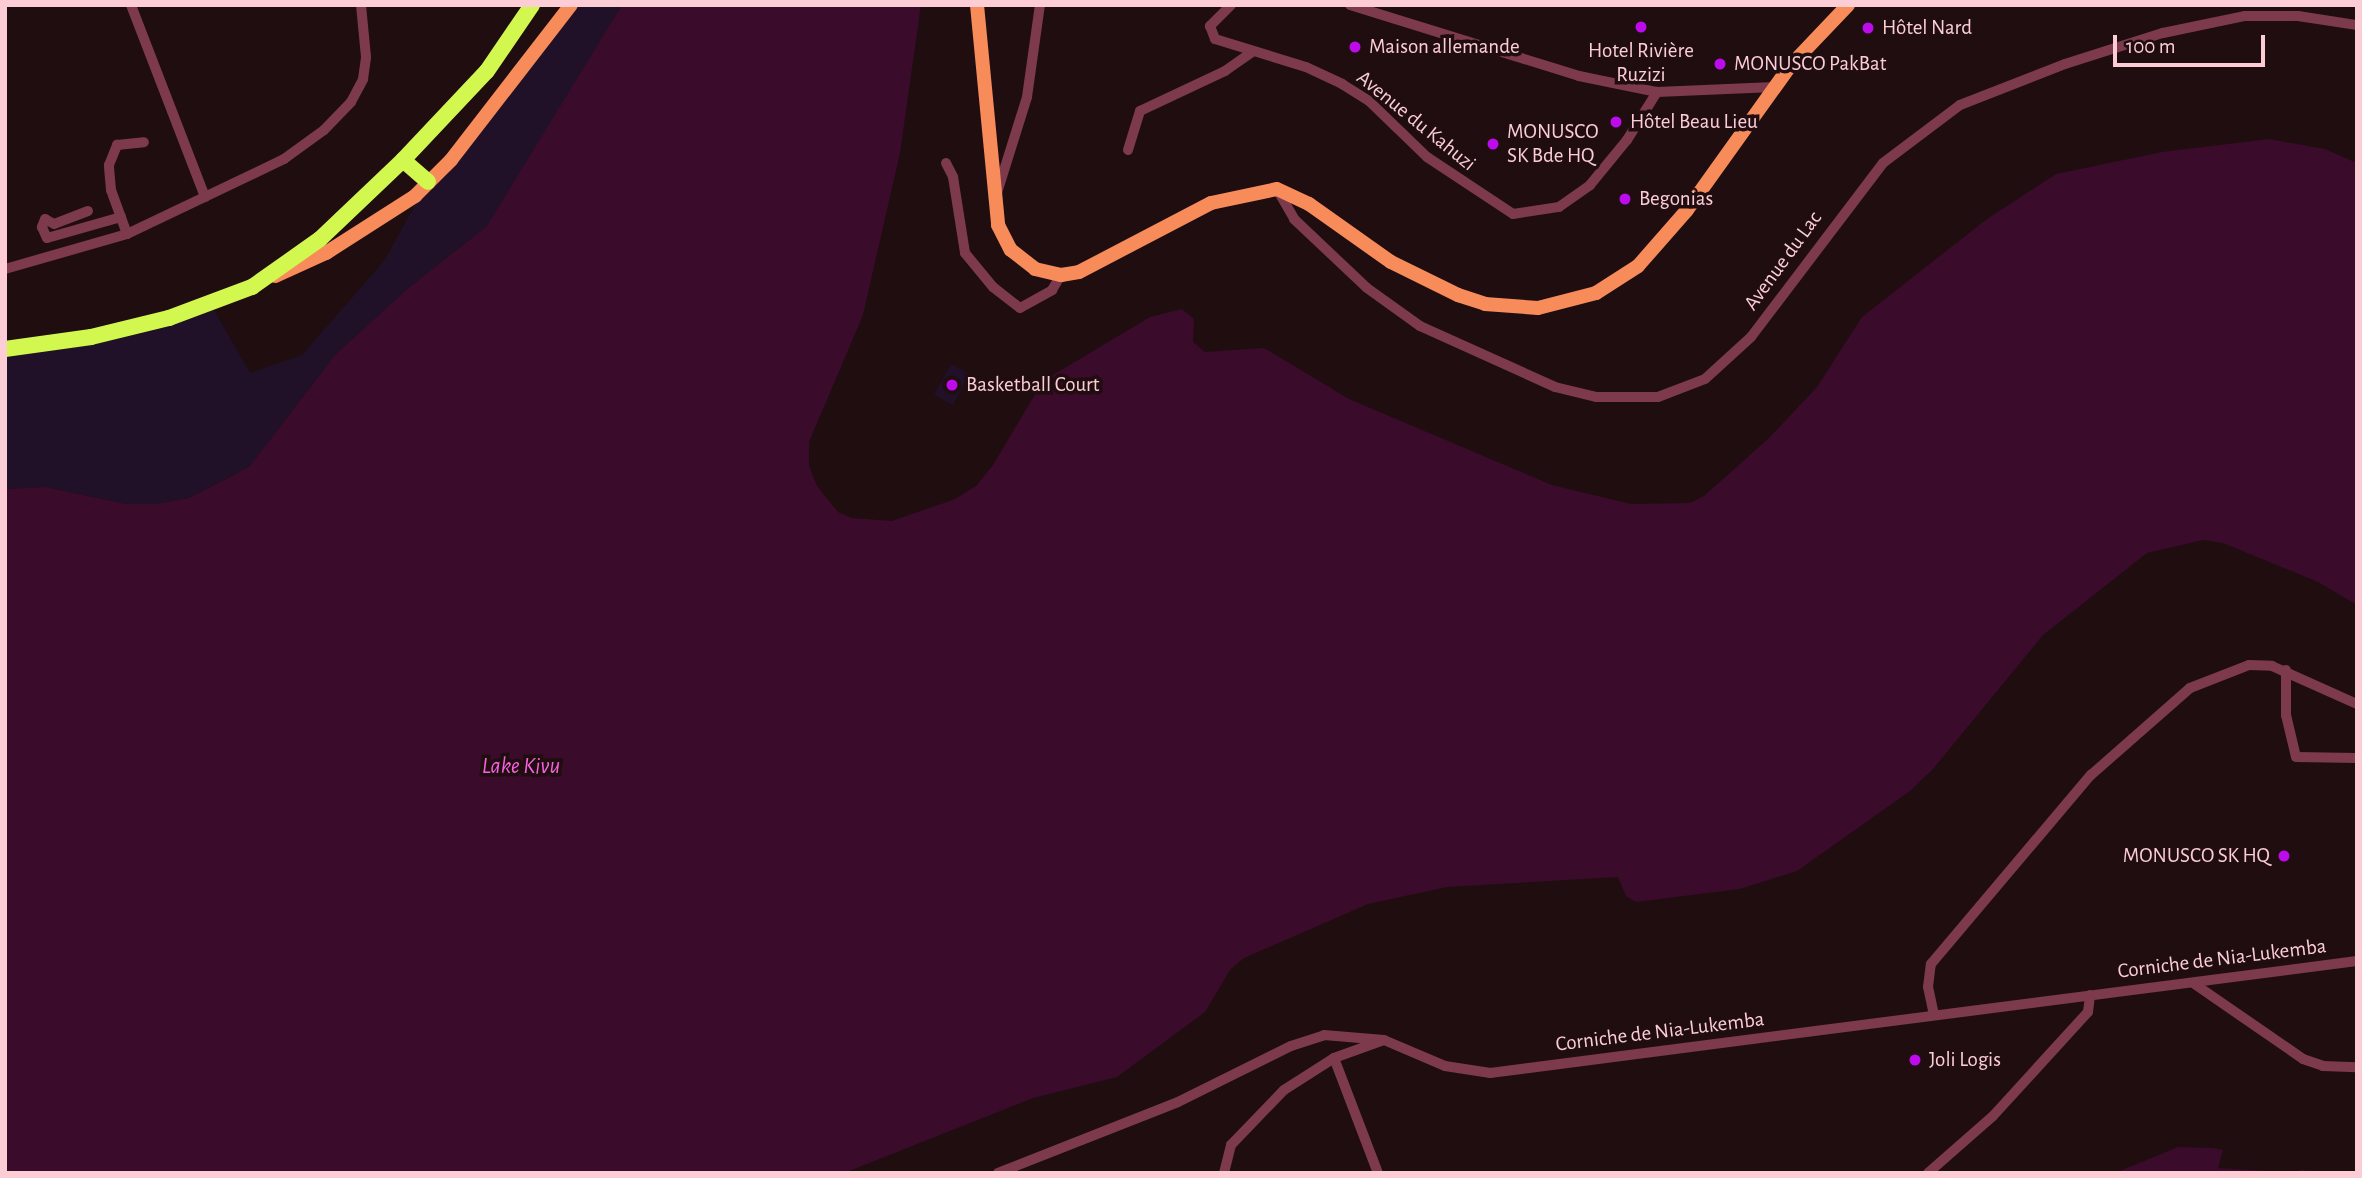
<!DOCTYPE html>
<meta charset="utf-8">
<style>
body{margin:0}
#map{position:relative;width:2362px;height:1178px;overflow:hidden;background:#1f0d10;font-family:"Alegreya Sans",sans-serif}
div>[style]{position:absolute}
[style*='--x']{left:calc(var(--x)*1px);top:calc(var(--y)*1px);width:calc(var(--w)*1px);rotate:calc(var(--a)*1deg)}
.green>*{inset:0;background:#201128}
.water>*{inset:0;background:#3a0b2a}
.pier>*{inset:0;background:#1f0d10}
.minor>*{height:10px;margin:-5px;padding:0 5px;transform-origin:5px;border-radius:5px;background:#7c3a4c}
.major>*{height:14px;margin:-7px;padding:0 7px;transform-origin:7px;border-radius:7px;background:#f78c5a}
.highway>*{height:16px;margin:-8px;padding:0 8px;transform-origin:8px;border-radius:8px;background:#d2f74e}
.dots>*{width:19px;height:19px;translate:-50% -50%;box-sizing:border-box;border:4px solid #1f0d10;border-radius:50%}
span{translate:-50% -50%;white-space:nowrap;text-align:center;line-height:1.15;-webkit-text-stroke:7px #1f0d10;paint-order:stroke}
.poi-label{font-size:21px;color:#fdcdd6}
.left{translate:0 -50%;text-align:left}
.right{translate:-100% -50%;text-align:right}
.street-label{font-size:21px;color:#fdcdd6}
.water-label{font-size:23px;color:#f860e0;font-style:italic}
.frame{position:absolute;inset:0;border:7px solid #fdcdd6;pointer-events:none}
.scale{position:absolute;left:2113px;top:35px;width:152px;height:32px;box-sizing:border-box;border:4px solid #fdcdd6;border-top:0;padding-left:9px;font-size:21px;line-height:24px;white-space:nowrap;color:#fdcdd6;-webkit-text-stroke:5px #1f0d10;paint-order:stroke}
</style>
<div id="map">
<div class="green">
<div style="clip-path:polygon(571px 5px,622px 5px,499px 211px,487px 226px,407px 289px,335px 355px,249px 467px,189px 498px,156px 504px,126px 504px,45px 487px,5px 489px,5px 349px,210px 303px,250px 373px,302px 355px,384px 261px,428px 182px)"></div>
<div style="clip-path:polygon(951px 364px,970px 374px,953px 405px,934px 395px)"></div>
</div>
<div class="water">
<div style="clip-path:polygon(622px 5px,921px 5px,900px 153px,863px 315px,809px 442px,809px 466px,817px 486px,838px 512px,852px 518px,892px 521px,955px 499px,976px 486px,993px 465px,1043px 381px,1150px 317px,1182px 309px,1194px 319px,1193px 342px,1205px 352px,1264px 348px,1349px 399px,1552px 485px,1631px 504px,1690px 503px,1704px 496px,1768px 439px,1817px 387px,1862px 317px,1987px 219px,2056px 174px,2162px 152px,2269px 139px,2325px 149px,2357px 163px,2357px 605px,2318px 582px,2223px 543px,2203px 540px,2147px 553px,2043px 635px,1933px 769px,1910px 791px,1797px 871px,1740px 889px,1636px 902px,1626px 896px,1618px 877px,1447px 887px,1368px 904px,1244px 958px,1230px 970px,1205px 1012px,1117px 1077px,1033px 1098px,844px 1173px,5px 1173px,5px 489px,45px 487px,126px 504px,156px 504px,189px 498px,249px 467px,335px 355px,407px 289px,487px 226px)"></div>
<div style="clip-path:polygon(2178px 1147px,2213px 1148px,2269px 1158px,2307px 1171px,2115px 1173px)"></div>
</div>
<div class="pier">
<div style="clip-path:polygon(2223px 1150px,2269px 1158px,2302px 1165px,2300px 1173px,2218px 1168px)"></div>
</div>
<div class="minor">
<div style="--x:131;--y:5;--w:206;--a:68.9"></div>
<div style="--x:1231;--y:5;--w:30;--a:135"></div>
<div style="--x:1210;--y:26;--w:14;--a:69"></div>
<div style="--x:1215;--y:39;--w:95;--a:17.1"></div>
<div style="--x:1306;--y:67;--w:40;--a:25"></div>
<div style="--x:1342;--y:84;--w:32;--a:32"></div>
<div style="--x:1369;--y:101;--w:81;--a:44"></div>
<div style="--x:1427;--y:157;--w:103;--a:33.5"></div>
<div style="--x:1513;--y:214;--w:47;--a:-8.7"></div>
<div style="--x:1559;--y:207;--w:38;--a:-35"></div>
<div style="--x:1590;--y:185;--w:58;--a:-50.6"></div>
<div style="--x:1627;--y:140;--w:57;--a:-58"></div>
<div style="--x:1657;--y:92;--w:117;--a:-2.4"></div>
<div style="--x:1350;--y:5;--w:240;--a:17.2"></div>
<div style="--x:1579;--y:76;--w:80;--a:11.6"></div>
<div style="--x:1128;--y:150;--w:41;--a:-72.9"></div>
<div style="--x:1140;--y:111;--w:94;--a:-25.2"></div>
<div style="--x:1225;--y:71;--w:32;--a:-35"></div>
<div style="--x:946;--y:163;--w:16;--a:63"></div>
<div style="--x:953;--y:177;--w:77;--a:81"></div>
<div style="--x:965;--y:253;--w:44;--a:50.5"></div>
<div style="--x:993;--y:287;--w:34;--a:38"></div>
<div style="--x:1020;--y:308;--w:37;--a:-29"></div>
<div style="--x:1052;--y:290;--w:17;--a:-59"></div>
<div style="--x:1277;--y:189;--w:34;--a:60"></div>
<div style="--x:1294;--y:219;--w:100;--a:43.4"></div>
<div style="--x:1367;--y:288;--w:65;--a:35.6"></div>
<div style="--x:1420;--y:326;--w:148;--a:24.3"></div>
<div style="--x:1555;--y:387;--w:42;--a:13.7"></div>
<div style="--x:1596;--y:397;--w:62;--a:0"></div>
<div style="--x:1658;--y:397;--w:50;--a:-21"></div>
<div style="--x:1705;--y:379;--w:62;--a:-42.4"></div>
<div style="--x:1751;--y:337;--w:218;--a:-52.8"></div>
<div style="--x:1883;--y:163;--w:96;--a:-37"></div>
<div style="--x:1960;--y:105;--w:113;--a:-21.3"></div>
<div style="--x:2065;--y:64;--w:103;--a:-17.6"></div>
<div style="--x:2163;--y:33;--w:84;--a:-11.7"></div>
<div style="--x:2245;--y:16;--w:53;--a:0"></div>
<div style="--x:2298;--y:16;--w:60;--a:8.7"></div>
<div style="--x:996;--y:196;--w:104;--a:-72.6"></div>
<div style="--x:1027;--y:97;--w:93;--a:-82"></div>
<div style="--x:88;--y:211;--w:36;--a:159"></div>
<div style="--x:54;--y:224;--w:10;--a:-151"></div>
<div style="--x:45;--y:219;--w:9;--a:111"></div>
<div style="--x:42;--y:227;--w:12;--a:66"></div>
<div style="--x:47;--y:238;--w:77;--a:-15.8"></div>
<div style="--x:127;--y:234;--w:47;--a:-110"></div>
<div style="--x:111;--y:190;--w:25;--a:-95"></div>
<div style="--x:109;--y:165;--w:22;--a:-68"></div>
<div style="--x:117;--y:145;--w:27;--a:-6"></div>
<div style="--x:5;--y:269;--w:127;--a:-16"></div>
<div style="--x:127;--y:234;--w:174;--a:-25.5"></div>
<div style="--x:284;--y:159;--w:49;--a:-35.9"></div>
<div style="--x:324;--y:130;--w:39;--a:-46"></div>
<div style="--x:351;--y:102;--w:26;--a:-62"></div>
<div style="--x:363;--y:79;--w:22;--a:-82"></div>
<div style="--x:366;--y:57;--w:52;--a:-95.5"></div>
<div style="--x:2286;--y:670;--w:45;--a:90"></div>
<div style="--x:2286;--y:715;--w:43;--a:76.6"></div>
<div style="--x:2296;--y:757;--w:61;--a:0.9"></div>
<div style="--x:2193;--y:983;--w:134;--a:34.6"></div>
<div style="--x:2303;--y:1059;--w:21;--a:19"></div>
<div style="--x:2323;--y:1066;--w:34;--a:2"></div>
<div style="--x:1934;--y:1015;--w:29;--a:-102"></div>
<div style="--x:1928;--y:987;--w:23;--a:-83"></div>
<div style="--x:1931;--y:964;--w:248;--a:-49.8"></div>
<div style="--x:2091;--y:775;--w:132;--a:-41.3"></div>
<div style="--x:2190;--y:688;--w:63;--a:-21.3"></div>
<div style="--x:2249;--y:665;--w:23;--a:2"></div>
<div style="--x:2272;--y:666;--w:93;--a:24.1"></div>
<div style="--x:1334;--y:1058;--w:123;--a:69.1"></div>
<div style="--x:998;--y:1173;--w:193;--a:-21.5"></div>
<div style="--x:1178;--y:1102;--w:126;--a:-26.4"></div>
<div style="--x:1291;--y:1046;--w:35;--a:-18"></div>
<div style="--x:1324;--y:1035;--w:60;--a:4.8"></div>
<div style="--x:1384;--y:1040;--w:66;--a:23.1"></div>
<div style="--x:1445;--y:1066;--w:46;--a:8.8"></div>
<div style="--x:1490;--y:1073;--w:874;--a:-7.36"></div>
<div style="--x:1224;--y:1173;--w:29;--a:-76"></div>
<div style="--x:1231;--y:1145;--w:76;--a:-46.1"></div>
<div style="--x:1284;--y:1090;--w:59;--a:-32.6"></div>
<div style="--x:1334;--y:1058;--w:53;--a:-19.8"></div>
<div style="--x:1928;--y:1173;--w:86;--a:-41.2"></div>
<div style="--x:1993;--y:1116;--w:141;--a:-47.6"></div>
<div style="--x:2088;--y:1012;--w:17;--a:-83"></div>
</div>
<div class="major">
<div style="--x:977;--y:5;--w:221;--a:84.5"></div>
<div style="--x:998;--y:225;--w:28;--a:63"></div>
<div style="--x:1011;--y:250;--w:31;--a:38"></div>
<div style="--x:1035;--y:269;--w:27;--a:13"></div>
<div style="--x:1061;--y:275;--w:18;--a:-9"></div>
<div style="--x:1079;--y:272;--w:149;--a:-27.6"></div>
<div style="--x:1211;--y:203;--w:67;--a:-12"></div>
<div style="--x:1277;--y:189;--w:35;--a:25"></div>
<div style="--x:1309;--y:204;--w:100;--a:35.3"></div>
<div style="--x:1391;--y:262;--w:75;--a:26.2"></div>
<div style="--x:1458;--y:295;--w:28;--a:18"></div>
<div style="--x:1485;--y:304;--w:53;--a:4.3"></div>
<div style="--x:1538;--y:308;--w:60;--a:-14.5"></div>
<div style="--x:1596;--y:293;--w:50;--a:-32.7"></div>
<div style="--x:1638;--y:266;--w:74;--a:-48.8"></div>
<div style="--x:1687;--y:210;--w:177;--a:-54.4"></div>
<div style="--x:1790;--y:66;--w:84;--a:-46.4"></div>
<div style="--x:275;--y:276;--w:56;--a:-24.3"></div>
<div style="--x:326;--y:253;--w:106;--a:-32.6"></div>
<div style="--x:415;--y:196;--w:51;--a:-45"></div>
<div style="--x:451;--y:160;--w:196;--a:-52.3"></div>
</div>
<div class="highway">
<div style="--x:403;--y:160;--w:33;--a:41"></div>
<div style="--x:5;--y:349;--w:87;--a:-7.9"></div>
<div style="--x:91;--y:337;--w:80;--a:-13.7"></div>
<div style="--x:169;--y:318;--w:89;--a:-20.5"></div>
<div style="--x:252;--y:287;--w:83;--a:-35.2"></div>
<div style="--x:320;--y:239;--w:115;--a:-43.6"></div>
<div style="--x:403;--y:160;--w:122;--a:-46.7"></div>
<div style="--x:487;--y:71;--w:80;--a:-55.7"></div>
</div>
<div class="dots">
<div style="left:1641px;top:27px;background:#bd0beb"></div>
<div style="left:1868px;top:28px;background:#bd0beb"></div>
<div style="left:1355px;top:47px;background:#bd0beb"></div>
<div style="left:1720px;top:64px;background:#bd0beb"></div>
<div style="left:1616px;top:122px;background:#bd0beb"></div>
<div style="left:1493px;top:144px;background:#bd0beb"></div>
<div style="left:1625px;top:199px;background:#bd0beb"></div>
<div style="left:952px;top:385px;background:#bd0beb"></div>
<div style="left:2284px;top:856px;background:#bd0beb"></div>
<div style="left:1915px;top:1060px;background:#bd0beb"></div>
</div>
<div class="poi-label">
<span class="left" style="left:1882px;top:28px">Hôtel Nard</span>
<span class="left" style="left:1369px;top:47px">Maison allemande</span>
<span style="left:1641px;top:63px">Hotel Rivière<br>Ruzizi</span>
<span class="left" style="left:1734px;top:64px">MONUSCO PakBat</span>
<span class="left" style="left:1630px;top:122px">Hôtel Beau Lieu</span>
<span class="left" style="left:1507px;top:144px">MONUSCO<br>SK Bde HQ</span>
<span class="left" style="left:1639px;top:199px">Begonias</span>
<span class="left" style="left:966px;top:385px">Basketball Court</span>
<span class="right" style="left:2270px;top:856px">MONUSCO SK HQ</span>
<span class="left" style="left:1929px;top:1060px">Joli Logis</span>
</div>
<div class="street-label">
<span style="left:1416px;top:121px;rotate:39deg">Avenue du Kahuzi</span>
<span style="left:1783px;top:261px;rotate:-54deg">Avenue du Lac</span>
<span style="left:2222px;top:959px;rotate:-7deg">Corniche de Nia-Lukemba</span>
<span style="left:1660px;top:1032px;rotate:-7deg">Corniche de Nia-Lukemba</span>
</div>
<div class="water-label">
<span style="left:521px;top:767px">Lake Kivu</span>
</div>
<div class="frame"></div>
<div class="scale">100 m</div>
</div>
